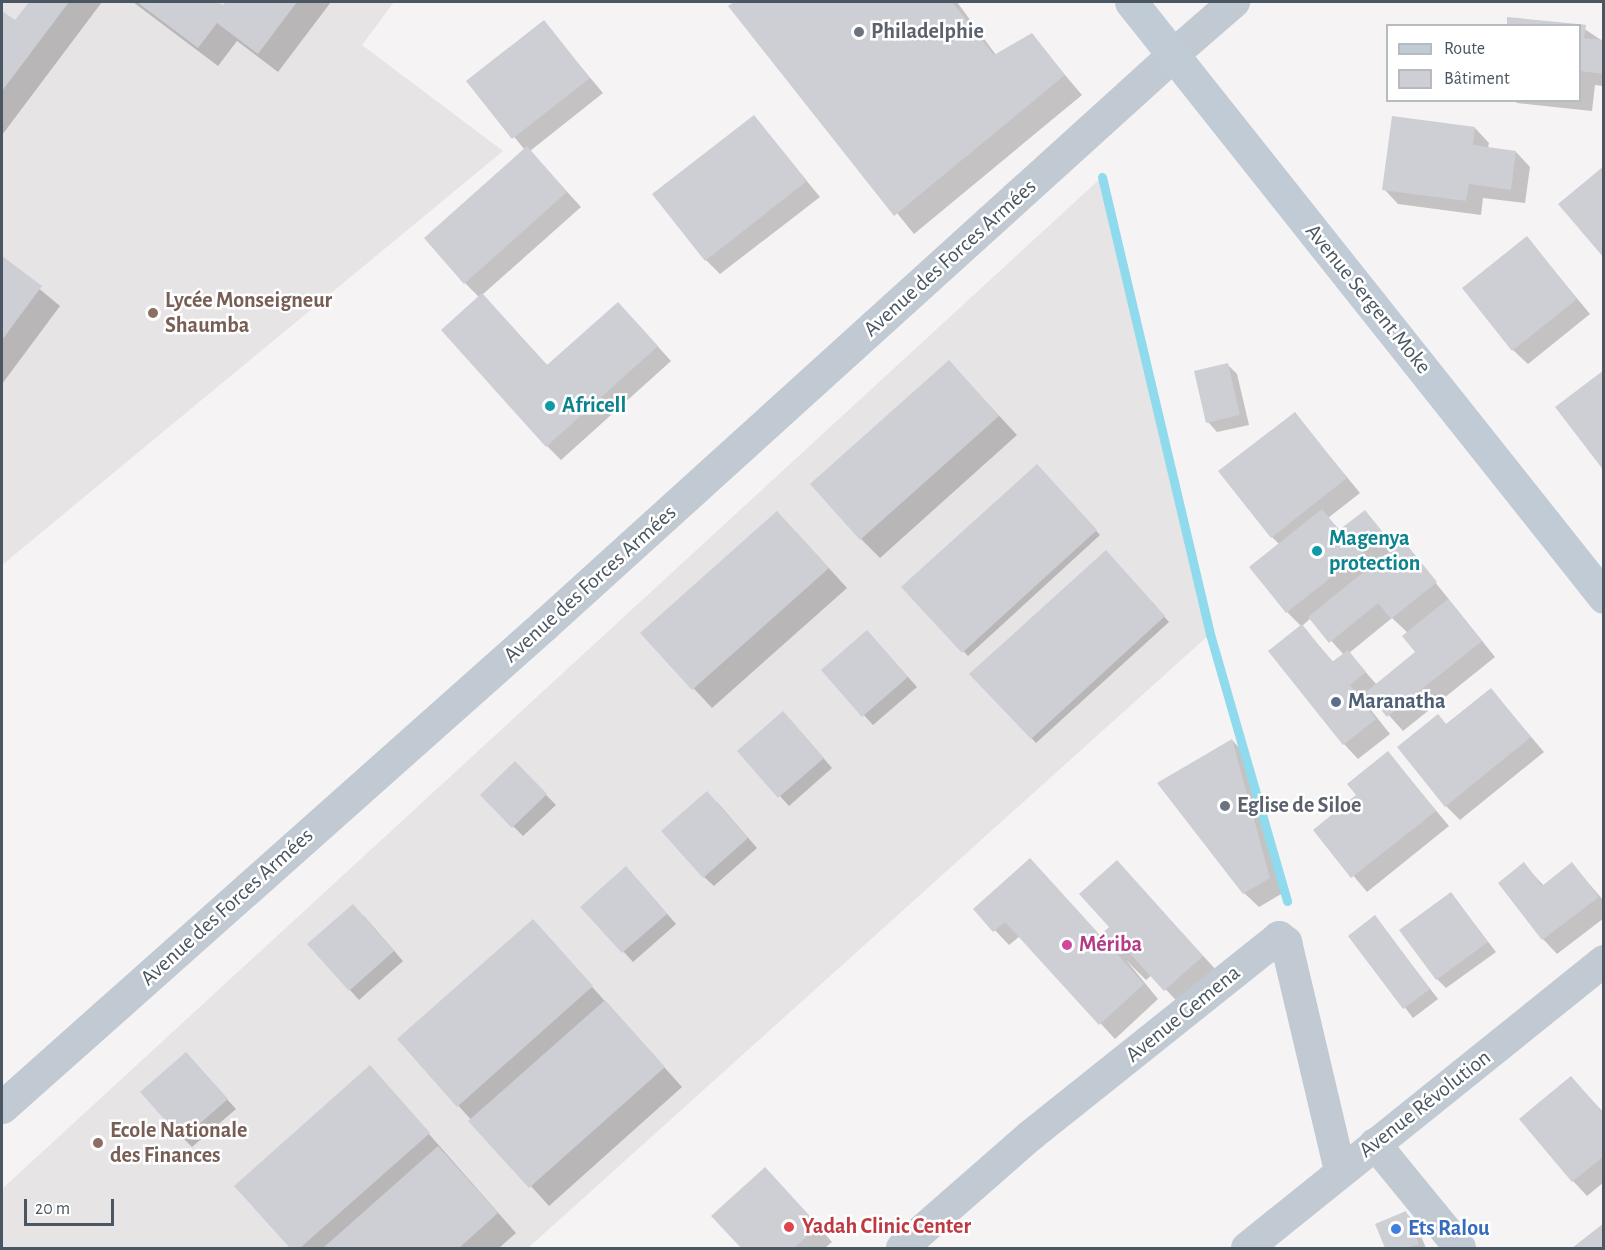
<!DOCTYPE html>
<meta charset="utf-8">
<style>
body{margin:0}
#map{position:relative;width:1605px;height:1250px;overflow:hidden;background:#f5f3f3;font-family:"Alegreya Sans",sans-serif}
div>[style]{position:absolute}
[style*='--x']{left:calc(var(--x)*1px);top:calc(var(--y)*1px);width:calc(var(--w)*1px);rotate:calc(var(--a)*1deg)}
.education>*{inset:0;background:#e6e4e5}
.shadow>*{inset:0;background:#0003}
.stream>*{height:9px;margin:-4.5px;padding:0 4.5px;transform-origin:4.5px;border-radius:4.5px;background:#90daee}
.building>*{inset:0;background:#cdcfd5}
.minor>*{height:32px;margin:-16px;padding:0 16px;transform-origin:16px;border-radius:16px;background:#c1cad2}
.tertiary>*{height:33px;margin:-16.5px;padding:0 16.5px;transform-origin:16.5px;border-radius:16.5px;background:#c1cad2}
.secondary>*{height:33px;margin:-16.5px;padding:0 16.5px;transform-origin:16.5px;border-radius:16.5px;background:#c1cbd6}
.dots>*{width:16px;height:16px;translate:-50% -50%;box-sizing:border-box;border:3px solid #fff;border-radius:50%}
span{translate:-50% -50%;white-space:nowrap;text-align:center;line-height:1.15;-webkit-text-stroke:5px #fff;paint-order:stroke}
.worship-label{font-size:22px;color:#5b616d;font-weight:700}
.left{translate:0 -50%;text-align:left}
.street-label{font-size:22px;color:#4a5661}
.education-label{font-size:22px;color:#785e54;font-weight:700}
.culture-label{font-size:22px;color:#0d838f;font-weight:700}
.service-label{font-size:22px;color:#4e5e75;font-weight:700}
.hotel-label{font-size:22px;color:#b23c85;font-weight:700}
.health-label{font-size:22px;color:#be3a42;font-weight:700}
.shop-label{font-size:22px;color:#366cbe;font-weight:700}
.frame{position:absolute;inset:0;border:3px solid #4a5661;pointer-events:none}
.legend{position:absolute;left:1386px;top:24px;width:195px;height:78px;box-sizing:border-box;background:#fff;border:2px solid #b7bbc0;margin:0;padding:8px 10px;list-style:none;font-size:18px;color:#4a5661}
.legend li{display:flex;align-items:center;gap:12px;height:30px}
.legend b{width:30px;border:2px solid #b7bbc0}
.scale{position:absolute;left:24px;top:1199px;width:90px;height:27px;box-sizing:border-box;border:3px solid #4a5661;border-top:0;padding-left:8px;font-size:18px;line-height:21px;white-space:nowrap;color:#4a5661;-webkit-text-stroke:4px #fff;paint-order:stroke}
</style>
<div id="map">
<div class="education">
<div style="clip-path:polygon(2px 2px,394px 2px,362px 45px,503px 151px,2px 565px)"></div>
<div style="clip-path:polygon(1102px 177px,1210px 634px,528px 1248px,2px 1248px,2px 1189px)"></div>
</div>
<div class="shadow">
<div style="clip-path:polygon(30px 2px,102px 2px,2px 135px,2px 12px,15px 22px)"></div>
<div style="clip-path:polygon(133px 2px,215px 2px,223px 8px,227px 2px,331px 2px,278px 72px,237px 41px,218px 66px)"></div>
<div style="clip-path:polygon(737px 2px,957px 2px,996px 55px,1031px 35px,1082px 95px,914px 234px,730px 7px)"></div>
<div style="clip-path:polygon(543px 22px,603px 93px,530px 151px,581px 207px,482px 295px,548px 366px,632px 318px,671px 361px,561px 460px,547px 446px,479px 297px,465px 283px,525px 150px,468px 81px)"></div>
<div style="clip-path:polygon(1580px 26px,1604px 42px,1604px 86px,1595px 85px,1592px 111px,1517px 103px,1514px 100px,1580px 100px)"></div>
<div style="clip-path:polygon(754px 117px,820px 197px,720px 274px,706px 260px)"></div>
<div style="clip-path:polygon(1475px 128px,1489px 143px,1488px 148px,1516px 152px,1530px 167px,1525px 203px,1483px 198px,1481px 215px,1398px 204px,1384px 189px)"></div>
<div style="clip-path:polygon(1527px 238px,1590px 314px,1528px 364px,1513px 350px)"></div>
<div style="clip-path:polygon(2px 258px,60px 306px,2px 384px)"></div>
<div style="clip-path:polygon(949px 362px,1017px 435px,880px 558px,861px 539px)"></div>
<div style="clip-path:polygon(1228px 365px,1237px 374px,1249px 425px,1217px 432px,1208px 422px)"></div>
<div style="clip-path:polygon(evenodd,1295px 414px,1360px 493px,1328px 518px,1341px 531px,1365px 512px,1396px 548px,1403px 542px,1495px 657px,1403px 731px,1370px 694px,1363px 700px,1390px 734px,1358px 759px,1344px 744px,1302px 627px,1287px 612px,1280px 545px,1272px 537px,1295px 414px,1311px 618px,1344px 655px,1334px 663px,1302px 626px,1311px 618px,1295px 414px,1392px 618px,1408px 633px,1418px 652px,1377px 685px,1349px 653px,1392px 618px)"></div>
<div style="clip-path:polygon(1037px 466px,1100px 535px,968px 656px,903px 587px)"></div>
<div style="clip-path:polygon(796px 532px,847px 588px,712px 708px,642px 633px)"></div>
<div style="clip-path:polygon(1106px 552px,1169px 622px,1036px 743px,971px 674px)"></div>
<div style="clip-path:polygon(876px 641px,917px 687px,873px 725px,823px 670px)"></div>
<div style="clip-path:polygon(1491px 690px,1544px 752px,1460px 820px,1446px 806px,1438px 716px,1447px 725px)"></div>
<div style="clip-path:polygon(792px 722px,832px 768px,789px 806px,739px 751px)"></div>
<div style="clip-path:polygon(1232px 740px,1246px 755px,1283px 893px,1259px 907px,1244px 893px)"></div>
<div style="clip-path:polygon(1388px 753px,1449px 826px,1367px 892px,1315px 830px,1358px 796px)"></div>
<div style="clip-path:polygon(515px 763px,556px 805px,523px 836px,482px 795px)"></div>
<div style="clip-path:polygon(717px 802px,757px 848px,714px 886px,704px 877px)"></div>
<div style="clip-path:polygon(1117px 862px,1229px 984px,1192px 1017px,1152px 975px,1146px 980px,1126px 960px,1158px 999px,1115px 1039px,1020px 936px,1009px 945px,975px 909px,1100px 936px,1111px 928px)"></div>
<div style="clip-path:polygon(1524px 864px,1544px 886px,1572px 864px,1604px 901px,1604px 918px,1557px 954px,1543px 939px)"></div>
<div style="clip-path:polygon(636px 878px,676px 924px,633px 962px,583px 907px)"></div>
<div style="clip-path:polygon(1451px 894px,1496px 952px,1446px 988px,1437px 979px)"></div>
<div style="clip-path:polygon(363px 915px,403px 961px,359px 1000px,350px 990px)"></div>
<div style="clip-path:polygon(1375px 917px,1438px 999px,1413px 1018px,1350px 936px)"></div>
<div style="clip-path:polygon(533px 921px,682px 1087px,549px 1206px,399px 1040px)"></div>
<div style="clip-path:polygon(195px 1064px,236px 1109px,192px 1147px,183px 1138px)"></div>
<div style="clip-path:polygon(370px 1067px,516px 1233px,499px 1248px,292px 1248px,236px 1187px)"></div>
<div style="clip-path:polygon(1571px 1078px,1604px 1113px,1604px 1182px,1587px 1196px,1573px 1181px)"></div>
<div style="clip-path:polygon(779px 1183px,832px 1242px,825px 1248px,743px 1248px,713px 1216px)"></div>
<div style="clip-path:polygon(1406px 1213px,1415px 1222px,1426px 1248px,1386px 1248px,1377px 1224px)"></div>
</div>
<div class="stream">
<div style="--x:1102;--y:177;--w:470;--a:76.7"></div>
<div style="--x:1210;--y:634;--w:278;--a:73.9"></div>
</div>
<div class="building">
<div style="clip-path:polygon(29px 2px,69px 2px,2px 91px,2px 11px,15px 20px)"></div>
<div style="clip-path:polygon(137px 2px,217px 2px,223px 5px,226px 2px,297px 2px,258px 54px,217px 23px,198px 48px)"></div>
<div style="clip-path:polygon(734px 2px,952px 2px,994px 55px,1032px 33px,1065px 75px,894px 216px,728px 6px)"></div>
<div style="clip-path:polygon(1507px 17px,1578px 24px,1578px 26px,1507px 26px)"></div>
<div style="clip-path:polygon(544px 20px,590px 78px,512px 139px,466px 81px)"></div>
<div style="clip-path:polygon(1586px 25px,1584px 38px,1604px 40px,1604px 74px,1580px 71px,1580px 24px)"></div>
<div style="clip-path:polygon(754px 115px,807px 181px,705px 261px,652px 194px)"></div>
<div style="clip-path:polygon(1392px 116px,1475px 127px,1473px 145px,1516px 151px,1511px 190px,1469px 184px,1466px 201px,1382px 190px)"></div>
<div style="clip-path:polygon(527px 146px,567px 192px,464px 284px,424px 238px)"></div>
<div style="clip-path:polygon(1604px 166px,1604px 258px,1558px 204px)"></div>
<div style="clip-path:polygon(1527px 236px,1577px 299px,1512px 351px,1462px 288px)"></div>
<div style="clip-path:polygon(2px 256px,42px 286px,2px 340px)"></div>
<div style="clip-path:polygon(482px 293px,547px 365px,618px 302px,658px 346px,546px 447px,441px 330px)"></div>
<div style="clip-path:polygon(949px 360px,999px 416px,860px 540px,810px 484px)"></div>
<div style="clip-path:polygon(1228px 363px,1240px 415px,1206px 423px,1194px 371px)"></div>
<div style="clip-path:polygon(1604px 370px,1604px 471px,1555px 407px)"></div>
<div style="clip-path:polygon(1295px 412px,1347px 478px,1271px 538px,1218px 471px)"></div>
<div style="clip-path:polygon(1037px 464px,1097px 530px,962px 653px,901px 587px)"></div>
<div style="clip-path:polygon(1322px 509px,1339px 530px,1365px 510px,1385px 535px,1286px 613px,1249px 567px)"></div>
<div style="clip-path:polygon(777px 511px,829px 568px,692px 690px,640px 633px)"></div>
<div style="clip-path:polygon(1403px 540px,1437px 582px,1391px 619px,1378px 603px,1329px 643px,1308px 617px)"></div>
<div style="clip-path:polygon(1106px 550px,1165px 616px,1031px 739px,969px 674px)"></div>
<div style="clip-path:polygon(1448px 599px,1482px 641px,1387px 717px,1366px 692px,1415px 652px,1402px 636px)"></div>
<div style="clip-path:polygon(1302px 624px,1332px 662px,1348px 650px,1366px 672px,1350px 685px,1376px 719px,1343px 745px,1268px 651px)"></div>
<div style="clip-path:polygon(867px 630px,908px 677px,862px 717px,821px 670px)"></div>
<div style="clip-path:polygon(1491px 688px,1531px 737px,1445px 807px,1397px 747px,1438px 714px,1446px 724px)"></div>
<div style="clip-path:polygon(783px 711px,824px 758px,778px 798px,737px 751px)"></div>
<div style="clip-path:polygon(1232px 739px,1270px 878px,1243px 894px,1157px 783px)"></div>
<div style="clip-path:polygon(1388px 751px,1436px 811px,1351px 878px,1313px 830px,1356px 795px,1347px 784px)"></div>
<div style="clip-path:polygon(515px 761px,547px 794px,512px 828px,480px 795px)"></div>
<div style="clip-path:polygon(707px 791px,748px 838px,703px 878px,661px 831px)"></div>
<div style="clip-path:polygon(1030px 858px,1100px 935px,1109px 927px,1079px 894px,1117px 860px,1203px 956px,1164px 991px,1125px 948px,1118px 955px,1144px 984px,1099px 1025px,1005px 922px,993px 932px,973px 909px)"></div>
<div style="clip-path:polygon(1524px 862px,1542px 886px,1572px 862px,1599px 897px,1542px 940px,1498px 883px)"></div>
<div style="clip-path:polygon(626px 866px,667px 914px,622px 953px,580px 907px)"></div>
<div style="clip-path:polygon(1451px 892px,1488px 942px,1436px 980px,1399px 930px)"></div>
<div style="clip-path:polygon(353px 904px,394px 951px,349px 991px,307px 944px)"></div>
<div style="clip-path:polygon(1375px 915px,1430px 989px,1403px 1009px,1348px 936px)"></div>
<div style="clip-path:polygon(533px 919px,593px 986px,457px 1107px,397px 1039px)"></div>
<div style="clip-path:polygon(605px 1000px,665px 1067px,529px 1188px,468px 1121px)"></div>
<div style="clip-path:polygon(186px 1052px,228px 1099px,182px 1139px,140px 1092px)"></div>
<div style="clip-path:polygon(370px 1065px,430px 1133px,300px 1248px,290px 1248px,234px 1186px)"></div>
<div style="clip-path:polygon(1571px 1076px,1604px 1114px,1604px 1156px,1572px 1182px,1519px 1119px)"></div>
<div style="clip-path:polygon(438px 1146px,498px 1213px,459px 1248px,323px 1248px)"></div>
<div style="clip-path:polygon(765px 1167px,819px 1226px,794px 1248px,741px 1248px,711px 1216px)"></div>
<div style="clip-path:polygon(1406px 1211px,1419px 1244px,1407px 1248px,1385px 1248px,1375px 1224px)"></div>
<div style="clip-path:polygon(1604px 1223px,1604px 1248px,1572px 1248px)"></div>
</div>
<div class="minor">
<div style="--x:1173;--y:55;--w:81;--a:-41"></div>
<div style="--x:1375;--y:1144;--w:134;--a:50.7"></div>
<div style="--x:902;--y:1248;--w:170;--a:-41.2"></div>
<div style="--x:1030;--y:1136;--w:319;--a:-38.6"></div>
<div style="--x:1279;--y:937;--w:9;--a:36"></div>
<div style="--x:1286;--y:942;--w:235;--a:76.7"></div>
<div style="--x:1247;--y:1248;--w:458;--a:-38.8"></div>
</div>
<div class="tertiary">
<div style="--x:2;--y:1107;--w:727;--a:-41.65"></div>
<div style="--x:545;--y:624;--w:847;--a:-42.18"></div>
</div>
<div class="secondary">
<div style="--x:1131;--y:2;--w:760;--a:51.52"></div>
</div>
<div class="dots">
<div style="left:859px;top:32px;background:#6b7280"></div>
<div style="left:153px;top:313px;background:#8d6e63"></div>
<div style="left:550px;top:406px;background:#0f9aa8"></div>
<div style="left:1317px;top:551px;background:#0f9aa8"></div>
<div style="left:1336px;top:702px;background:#5c6f8a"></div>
<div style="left:1225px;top:806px;background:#6b7280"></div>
<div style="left:1067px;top:945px;background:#d1479c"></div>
<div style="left:98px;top:1143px;background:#8d6e63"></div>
<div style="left:789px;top:1227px;background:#e0444e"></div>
<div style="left:1396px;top:1229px;background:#3f7fe0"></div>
</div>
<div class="worship-label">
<span class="left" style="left:871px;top:32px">Philadelphie</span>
<span class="left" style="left:1237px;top:806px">Eglise de Siloe</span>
</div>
<div class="street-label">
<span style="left:950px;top:258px;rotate:-42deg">Avenue des Forces Armées</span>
<span style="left:1368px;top:299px;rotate:51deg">Avenue Sergent Moke</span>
<span style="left:590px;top:584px;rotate:-42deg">Avenue des Forces Armées</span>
<span style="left:227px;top:907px;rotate:-42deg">Avenue des Forces Armées</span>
<span style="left:1183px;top:1014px;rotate:-39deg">Avenue Gemena</span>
<span style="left:1425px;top:1104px;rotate:-38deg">Avenue Révolution</span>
</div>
<div class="education-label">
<span class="left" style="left:165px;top:313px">Lycée Monseigneur<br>Shaumba</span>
<span class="left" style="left:110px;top:1143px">Ecole Nationale<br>des Finances</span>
</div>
<div class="culture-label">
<span class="left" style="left:562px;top:406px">Africell</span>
<span class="left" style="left:1329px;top:551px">Magenya<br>protection</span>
</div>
<div class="service-label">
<span class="left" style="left:1348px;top:702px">Maranatha</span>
</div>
<div class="hotel-label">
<span class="left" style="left:1079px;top:945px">Mériba</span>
</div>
<div class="health-label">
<span class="left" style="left:802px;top:1227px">Yadah Clinic Center</span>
</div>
<div class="shop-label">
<span class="left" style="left:1408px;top:1229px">Ets Ralou</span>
</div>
<div class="frame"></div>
<ul class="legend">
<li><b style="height:8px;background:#c1cbd6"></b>Route</li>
<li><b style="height:16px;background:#cdcfd5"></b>Bâtiment</li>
</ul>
<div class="scale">20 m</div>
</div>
